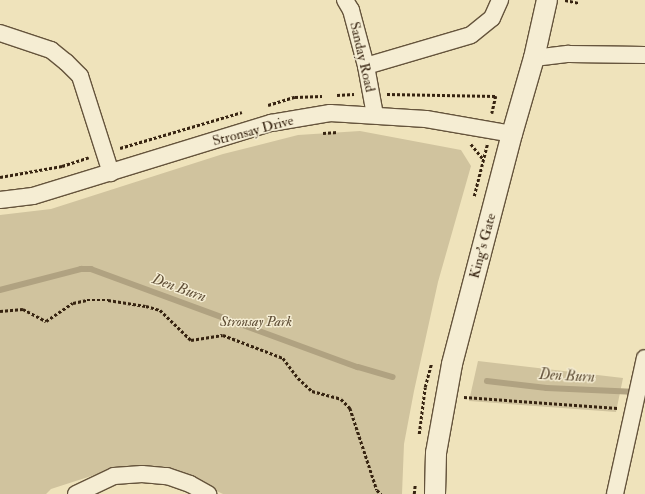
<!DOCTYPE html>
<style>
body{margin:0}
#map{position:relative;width:645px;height:494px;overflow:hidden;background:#efe3bb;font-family:"IM FELL Double Pica",serif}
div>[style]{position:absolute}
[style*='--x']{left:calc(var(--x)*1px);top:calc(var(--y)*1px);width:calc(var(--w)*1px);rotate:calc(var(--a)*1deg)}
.green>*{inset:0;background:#d0c39e}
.stream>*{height:5.5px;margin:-2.75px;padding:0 2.75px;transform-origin:2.75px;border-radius:2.75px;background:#b0a281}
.path>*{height:2.5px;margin-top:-1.25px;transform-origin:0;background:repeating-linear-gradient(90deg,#372411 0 3px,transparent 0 5px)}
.roads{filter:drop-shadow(1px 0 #65543c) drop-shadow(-1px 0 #65543c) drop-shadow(0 1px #65543c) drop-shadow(0 -1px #65543c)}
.minor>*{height:16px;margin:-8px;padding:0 8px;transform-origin:8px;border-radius:8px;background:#f5edd3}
.tertiary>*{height:20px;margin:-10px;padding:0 10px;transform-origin:10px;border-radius:10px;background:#f5edd3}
span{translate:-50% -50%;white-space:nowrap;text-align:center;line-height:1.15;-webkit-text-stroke:3px #f5edd3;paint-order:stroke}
.street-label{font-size:14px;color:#372411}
.park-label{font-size:14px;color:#5d4c34;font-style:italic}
.water-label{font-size:15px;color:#615038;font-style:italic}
</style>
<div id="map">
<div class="green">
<div style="clip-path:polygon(360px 131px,461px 150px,471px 166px,438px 282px,414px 391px,404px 444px,402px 494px,223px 494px,163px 466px,116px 468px,51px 489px,46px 494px,0 494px,0 215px,51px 209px,223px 154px,298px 135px)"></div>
<div style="clip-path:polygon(478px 361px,623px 378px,616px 412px,469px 401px)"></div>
</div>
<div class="stream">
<div style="--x:0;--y:290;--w:84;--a:-14.5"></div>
<div style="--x:81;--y:269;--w:10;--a:0"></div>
<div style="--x:91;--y:269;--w:284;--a:20.2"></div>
<div style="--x:358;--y:367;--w:36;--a:16"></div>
<div style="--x:487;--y:381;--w:60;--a:6.7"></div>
<div style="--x:547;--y:388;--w:90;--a:2.5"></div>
</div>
<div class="path">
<div style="--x:565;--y:0;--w:14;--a:12"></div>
<div style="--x:387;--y:94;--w:109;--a:1.1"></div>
<div style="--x:496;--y:96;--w:18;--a:103"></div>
<div style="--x:337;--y:95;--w:17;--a:-3"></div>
<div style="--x:268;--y:105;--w:28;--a:-17"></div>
<div style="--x:295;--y:97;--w:27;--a:-2"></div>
<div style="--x:323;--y:133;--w:15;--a:-4"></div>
<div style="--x:471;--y:144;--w:19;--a:51"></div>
<div style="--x:120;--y:148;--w:127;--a:-16.4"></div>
<div style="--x:0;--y:177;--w:63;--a:-10.1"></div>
<div style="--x:62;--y:166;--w:28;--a:-18"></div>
<div style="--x:474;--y:196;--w:53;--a:-75.7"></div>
<div style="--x:0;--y:311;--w:23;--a:-5"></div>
<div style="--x:23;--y:309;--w:26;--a:28"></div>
<div style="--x:46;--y:321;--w:32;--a:-34"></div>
<div style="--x:73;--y:303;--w:14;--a:-12"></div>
<div style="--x:87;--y:300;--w:21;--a:0"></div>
<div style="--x:108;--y:300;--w:38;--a:9"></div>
<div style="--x:146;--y:306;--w:15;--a:16"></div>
<div style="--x:160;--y:310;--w:43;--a:44.1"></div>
<div style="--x:191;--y:340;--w:32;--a:-9"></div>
<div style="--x:223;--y:335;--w:64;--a:21"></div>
<div style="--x:283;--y:358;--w:25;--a:53"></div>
<div style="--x:298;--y:378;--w:19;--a:43"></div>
<div style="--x:312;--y:391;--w:30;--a:15"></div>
<div style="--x:341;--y:399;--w:13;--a:45"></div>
<div style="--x:350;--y:408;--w:86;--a:71.8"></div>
<div style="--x:377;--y:490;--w:6;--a:45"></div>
<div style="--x:464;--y:397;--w:154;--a:4.1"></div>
<div style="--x:419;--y:434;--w:47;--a:-82.7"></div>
<div style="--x:425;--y:387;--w:24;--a:-75"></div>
<div style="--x:414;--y:494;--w:9;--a:-84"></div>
</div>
<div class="roads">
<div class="minor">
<div style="--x:345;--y:0;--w:12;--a:59"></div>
<div style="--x:351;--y:10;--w:58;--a:75"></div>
<div style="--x:366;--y:66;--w:50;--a:79.6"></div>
<div style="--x:0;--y:33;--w:54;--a:18.4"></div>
<div style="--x:51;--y:50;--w:19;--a:39"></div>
<div style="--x:66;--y:62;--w:20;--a:45"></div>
<div style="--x:80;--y:76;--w:102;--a:72.3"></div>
<div style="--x:534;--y:58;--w:35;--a:-7"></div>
<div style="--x:569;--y:54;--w:76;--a:0.8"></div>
<div style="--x:366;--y:66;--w:109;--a:-16.4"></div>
<div style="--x:471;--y:35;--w:27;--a:-39"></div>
<div style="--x:492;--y:18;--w:20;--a:-66"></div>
<div style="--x:0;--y:200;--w:33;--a:-7"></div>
<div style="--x:33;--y:196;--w:249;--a:-17.1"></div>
<div style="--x:271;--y:123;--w:60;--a:-9.6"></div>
<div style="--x:330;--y:113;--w:96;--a:3.6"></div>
<div style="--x:426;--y:119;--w:87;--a:9.9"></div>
<div style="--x:76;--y:494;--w:42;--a:-25.3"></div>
<div style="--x:114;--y:476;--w:28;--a:-4"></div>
<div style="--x:142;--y:474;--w:25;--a:5"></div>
<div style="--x:167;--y:476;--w:24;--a:19"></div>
<div style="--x:190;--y:484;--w:21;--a:29"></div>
<div style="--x:615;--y:494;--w:139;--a:-77.6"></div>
</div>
<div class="tertiary">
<div style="--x:435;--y:494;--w:41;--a:-88.6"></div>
<div style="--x:436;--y:453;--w:90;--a:-79.8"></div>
<div style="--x:452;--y:364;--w:238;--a:-75.4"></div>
<div style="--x:512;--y:134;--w:79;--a:-73.9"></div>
<div style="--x:534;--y:58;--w:59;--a:-77.4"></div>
</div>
</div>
<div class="street-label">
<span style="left:362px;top:57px;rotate:77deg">Sanday Road</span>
<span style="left:253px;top:131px;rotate:-15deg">Stronsay Drive</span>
<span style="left:483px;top:246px;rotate:-75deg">King's Gate</span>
</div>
<div class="park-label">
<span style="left:256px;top:322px">Stronsay Park</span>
</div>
<div class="water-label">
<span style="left:179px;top:288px;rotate:20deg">Den Burn</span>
<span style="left:567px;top:376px;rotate:3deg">Den Burn</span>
</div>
</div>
